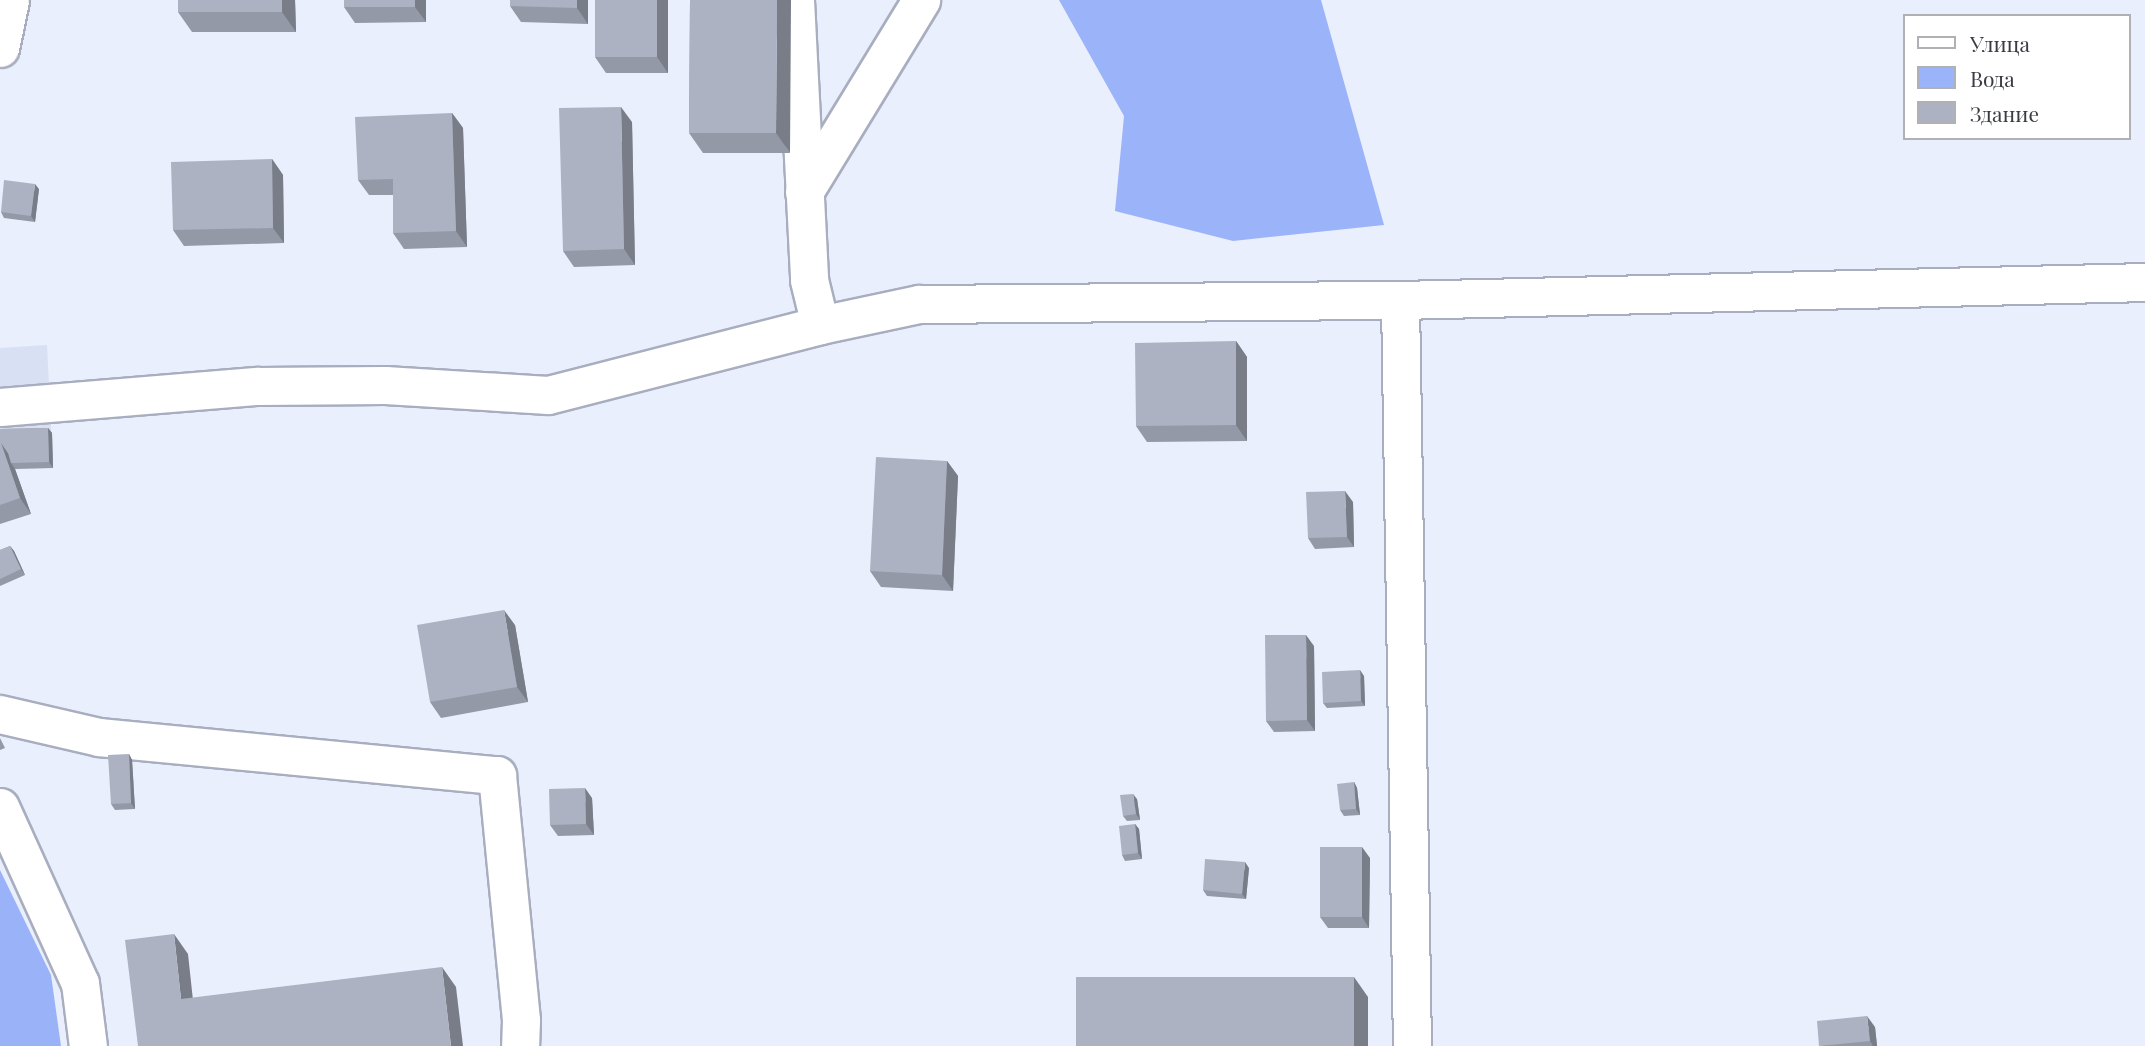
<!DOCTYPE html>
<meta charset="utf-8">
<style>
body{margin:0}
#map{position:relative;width:2145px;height:1046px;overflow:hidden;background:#eaeffd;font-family:"Playfair Display",serif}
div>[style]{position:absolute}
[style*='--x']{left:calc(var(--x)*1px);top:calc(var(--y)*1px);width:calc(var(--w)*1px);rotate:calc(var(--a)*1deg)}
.built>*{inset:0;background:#d8e0f3}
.forest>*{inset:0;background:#9ab2f7}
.water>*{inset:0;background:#9bb3f8}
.roads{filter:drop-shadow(2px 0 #a8aebf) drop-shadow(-2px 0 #a8aebf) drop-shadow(0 2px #a8aebf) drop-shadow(0 -2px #a8aebf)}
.minor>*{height:37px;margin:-18.5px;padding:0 18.5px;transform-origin:18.5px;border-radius:18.5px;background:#fff}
.wall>*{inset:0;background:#9499a7}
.shaded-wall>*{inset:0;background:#787d88}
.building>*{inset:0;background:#acb2c2}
span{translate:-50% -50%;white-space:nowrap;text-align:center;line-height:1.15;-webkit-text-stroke:5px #fff;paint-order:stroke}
.legend{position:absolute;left:1903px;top:14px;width:228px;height:126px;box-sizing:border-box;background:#fff;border:2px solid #b0b1b4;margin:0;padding:9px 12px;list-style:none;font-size:21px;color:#3a3c43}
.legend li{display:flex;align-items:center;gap:14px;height:35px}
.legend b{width:35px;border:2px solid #b0b1b4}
</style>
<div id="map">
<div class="built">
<div style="clip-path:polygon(47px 345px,53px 468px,0 469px,0 348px)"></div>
</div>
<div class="forest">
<div style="clip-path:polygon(0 870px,51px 975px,61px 1046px,0 1046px)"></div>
</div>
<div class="water">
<div style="clip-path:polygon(1059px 0,1321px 0,1384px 225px,1233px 241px,1115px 211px,1124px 116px)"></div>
</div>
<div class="roads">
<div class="minor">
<div style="--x:795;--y:0;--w:280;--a:87.1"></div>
<div style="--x:809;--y:280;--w:46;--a:76.3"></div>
<div style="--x:0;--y:48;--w:49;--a:-78.2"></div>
<div style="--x:804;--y:192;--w:225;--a:-58.6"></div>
<div style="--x:1400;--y:300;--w:746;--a:89.08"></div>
<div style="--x:0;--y:407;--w:259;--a:-4.7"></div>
<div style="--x:258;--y:386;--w:127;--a:-0.5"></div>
<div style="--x:385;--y:385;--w:163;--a:3.5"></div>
<div style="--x:548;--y:395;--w:281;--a:-14.4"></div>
<div style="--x:820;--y:325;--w:101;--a:-12"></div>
<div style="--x:919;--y:304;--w:481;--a:-0.5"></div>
<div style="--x:1400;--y:300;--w:745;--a:-1.38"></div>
<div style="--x:0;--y:714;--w:102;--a:13.1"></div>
<div style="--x:99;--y:737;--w:400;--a:5.5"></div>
<div style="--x:497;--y:775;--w:246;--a:84.4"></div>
<div style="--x:521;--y:1020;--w:26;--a:92"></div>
<div style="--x:0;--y:807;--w:193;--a:65.6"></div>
<div style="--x:80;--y:983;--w:64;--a:82.8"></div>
</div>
</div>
<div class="wall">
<div style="clip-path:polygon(295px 0,296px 32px,192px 32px,178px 12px)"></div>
<div style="clip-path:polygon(426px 0,426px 22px,355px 23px,344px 7px)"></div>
<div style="clip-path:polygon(510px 0,588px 0,588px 24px,521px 22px,510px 6px)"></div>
<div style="clip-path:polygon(668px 0,668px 73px,606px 73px,595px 57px)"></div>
<div style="clip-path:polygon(690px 0,790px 153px,703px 153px,689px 133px)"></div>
<div style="clip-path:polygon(452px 113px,463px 128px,467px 247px,404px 249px,393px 233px,393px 195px,369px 195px,358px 180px)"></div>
<div style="clip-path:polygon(632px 122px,635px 265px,574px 267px,563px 251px)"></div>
<div style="clip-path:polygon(272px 159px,283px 175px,284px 243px,184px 246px,173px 230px)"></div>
<div style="clip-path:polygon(39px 189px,35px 222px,4px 218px,1px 212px)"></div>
<div style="clip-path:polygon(1236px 341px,1247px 357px,1247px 441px,1147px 442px,1136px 426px)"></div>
<div style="clip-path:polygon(48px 428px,52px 433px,53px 468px,15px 469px,31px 514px,0 524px,0 429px)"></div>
<div style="clip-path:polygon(947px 461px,958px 476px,953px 591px,881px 587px,870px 571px)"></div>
<div style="clip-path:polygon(1353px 502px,1354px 547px,1315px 549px,1308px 538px)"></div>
<div style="clip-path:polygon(10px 546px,14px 551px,25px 575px,0 586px,0 550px)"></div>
<div style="clip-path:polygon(515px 625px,528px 702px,441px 718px,430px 702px)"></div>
<div style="clip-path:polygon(1314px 646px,1315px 731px,1274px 732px,1266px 721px)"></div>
<div style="clip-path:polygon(1364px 676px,1365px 706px,1327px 708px,1323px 703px)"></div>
<div style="clip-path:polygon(0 738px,5px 748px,0 750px)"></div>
<div style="clip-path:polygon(129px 754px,132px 760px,135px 809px,115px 810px,111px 804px)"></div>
<div style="clip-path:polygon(1354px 782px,1357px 788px,1360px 815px,1344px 816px,1340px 810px)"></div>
<div style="clip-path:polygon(592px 798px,594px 835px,558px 836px,550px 825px)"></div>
<div style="clip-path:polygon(1137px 799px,1140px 820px,1127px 821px,1123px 816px)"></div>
<div style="clip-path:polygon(1135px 824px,1139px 829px,1142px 859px,1125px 861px,1122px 855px)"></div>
<div style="clip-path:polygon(1370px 858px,1369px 928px,1328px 928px,1320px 917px)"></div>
<div style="clip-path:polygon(1249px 868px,1246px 899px,1207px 896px,1203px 890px)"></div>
<div style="clip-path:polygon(1875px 1027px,1877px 1046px,1820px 1046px)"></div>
</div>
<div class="shaded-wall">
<div style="clip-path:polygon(282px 0,295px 0,296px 32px,282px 12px)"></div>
<div style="clip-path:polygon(415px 0,426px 0,426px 22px,415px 7px)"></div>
<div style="clip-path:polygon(577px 0,588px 0,588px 24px,577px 8px)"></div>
<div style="clip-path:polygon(657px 0,668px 0,668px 73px,657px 57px)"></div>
<div style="clip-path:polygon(777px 0,791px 0,790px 153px,776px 133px)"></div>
<div style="clip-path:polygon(621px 107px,632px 122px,635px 265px,624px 249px)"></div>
<div style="clip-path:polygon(452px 113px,463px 128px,467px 247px,456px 231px)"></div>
<div style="clip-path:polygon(272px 159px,283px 175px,284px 243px,273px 228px)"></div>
<div style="clip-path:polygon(35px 184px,39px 189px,35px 222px,31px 216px)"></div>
<div style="clip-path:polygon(1236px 341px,1247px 357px,1247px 441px,1236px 425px)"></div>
<div style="clip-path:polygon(48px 428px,52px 433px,53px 468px,49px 462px)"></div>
<div style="clip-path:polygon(1px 443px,12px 459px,11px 463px,15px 469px,31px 514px,20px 498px)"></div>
<div style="clip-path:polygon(947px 461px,958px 476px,953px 591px,942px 575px)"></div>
<div style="clip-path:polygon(1345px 491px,1353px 502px,1354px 547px,1347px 537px)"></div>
<div style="clip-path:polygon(10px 546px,14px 551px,25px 575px,21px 569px)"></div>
<div style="clip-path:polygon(504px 610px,515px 625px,528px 702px,517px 687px)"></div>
<div style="clip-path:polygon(1306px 635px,1314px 646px,1315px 731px,1307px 720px)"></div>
<div style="clip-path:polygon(1360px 670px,1364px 676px,1365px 706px,1361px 701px)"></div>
<div style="clip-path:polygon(129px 754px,132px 760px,135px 809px,131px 803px)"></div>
<div style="clip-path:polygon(1354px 782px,1357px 788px,1360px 815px,1356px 809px)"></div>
<div style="clip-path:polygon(585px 788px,592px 798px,594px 835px,586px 824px)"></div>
<div style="clip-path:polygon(1133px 794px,1137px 799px,1140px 820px,1136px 814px)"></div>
<div style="clip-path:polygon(1135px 824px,1139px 829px,1142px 859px,1138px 853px)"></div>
<div style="clip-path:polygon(1362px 847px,1370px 858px,1369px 928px,1362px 917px)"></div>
<div style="clip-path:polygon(1245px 862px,1249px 868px,1246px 899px,1242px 894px)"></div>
<div style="clip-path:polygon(174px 934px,188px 954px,195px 1019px,181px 999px)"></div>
<div style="clip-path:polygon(442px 967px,456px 987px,463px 1046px,451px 1046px)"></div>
<div style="clip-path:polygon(1354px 977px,1368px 997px,1368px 1046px,1354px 1046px)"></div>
<div style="clip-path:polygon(1867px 1016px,1875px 1027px,1877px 1046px,1873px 1046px,1870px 1041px)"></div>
</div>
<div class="building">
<div style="clip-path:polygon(178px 0,282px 0,282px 12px,178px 12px)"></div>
<div style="clip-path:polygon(344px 0,415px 0,415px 7px,344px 7px)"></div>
<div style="clip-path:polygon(510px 0,577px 0,577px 8px,510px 6px)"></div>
<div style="clip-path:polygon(595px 0,657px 0,657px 57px,595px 57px)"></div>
<div style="clip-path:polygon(690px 0,777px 0,776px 133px,689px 133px)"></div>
<div style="clip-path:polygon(621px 107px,624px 249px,563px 251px,559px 108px)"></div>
<div style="clip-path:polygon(452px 113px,456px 231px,393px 233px,393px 179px,358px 180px,355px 117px)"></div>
<div style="clip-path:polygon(272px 159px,273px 228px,173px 230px,171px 162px)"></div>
<div style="clip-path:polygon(4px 180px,35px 184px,31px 216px,1px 212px)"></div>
<div style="clip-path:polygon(1236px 341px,1236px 425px,1136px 426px,1135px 343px)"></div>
<div style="clip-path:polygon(48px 428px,49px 462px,11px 463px,8px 453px,1px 443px,0 443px,0 429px)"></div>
<div style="clip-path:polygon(0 443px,1px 443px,20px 498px,0 505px)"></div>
<div style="clip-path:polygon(876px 457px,947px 461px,942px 575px,870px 571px)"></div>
<div style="clip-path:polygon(1345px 491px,1347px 537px,1308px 538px,1306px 492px)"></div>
<div style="clip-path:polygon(10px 546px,21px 569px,0 579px,0 550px)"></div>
<div style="clip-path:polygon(504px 610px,517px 687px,430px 702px,417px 625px)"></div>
<div style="clip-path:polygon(1265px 635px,1306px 635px,1307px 720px,1266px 721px)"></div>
<div style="clip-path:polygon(1360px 670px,1361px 701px,1323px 703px,1322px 672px)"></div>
<div style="clip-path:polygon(129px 754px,131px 803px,111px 804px,108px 755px)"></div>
<div style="clip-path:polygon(1354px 782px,1356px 809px,1340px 810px,1337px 784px)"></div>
<div style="clip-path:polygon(585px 788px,586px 824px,550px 825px,549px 789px)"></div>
<div style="clip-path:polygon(1133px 794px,1136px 814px,1123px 816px,1120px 795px)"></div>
<div style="clip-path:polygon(1135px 824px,1138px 853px,1122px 855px,1119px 826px)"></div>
<div style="clip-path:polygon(1320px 847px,1362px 847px,1362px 917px,1320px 917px)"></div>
<div style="clip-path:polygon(1205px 859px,1245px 862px,1242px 894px,1203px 890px)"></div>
<div style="clip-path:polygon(174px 934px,181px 999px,442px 967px,451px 1046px,138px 1046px,125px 940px)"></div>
<div style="clip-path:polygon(1076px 977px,1354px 977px,1354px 1046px,1076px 1046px)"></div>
<div style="clip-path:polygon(1867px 1016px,1870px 1041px,1819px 1046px,1817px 1021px)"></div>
</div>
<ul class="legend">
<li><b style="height:9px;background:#fff"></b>Улица</li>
<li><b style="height:19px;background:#9bb3f8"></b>Вода</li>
<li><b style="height:19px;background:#acb2c2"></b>Здание</li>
</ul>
</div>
